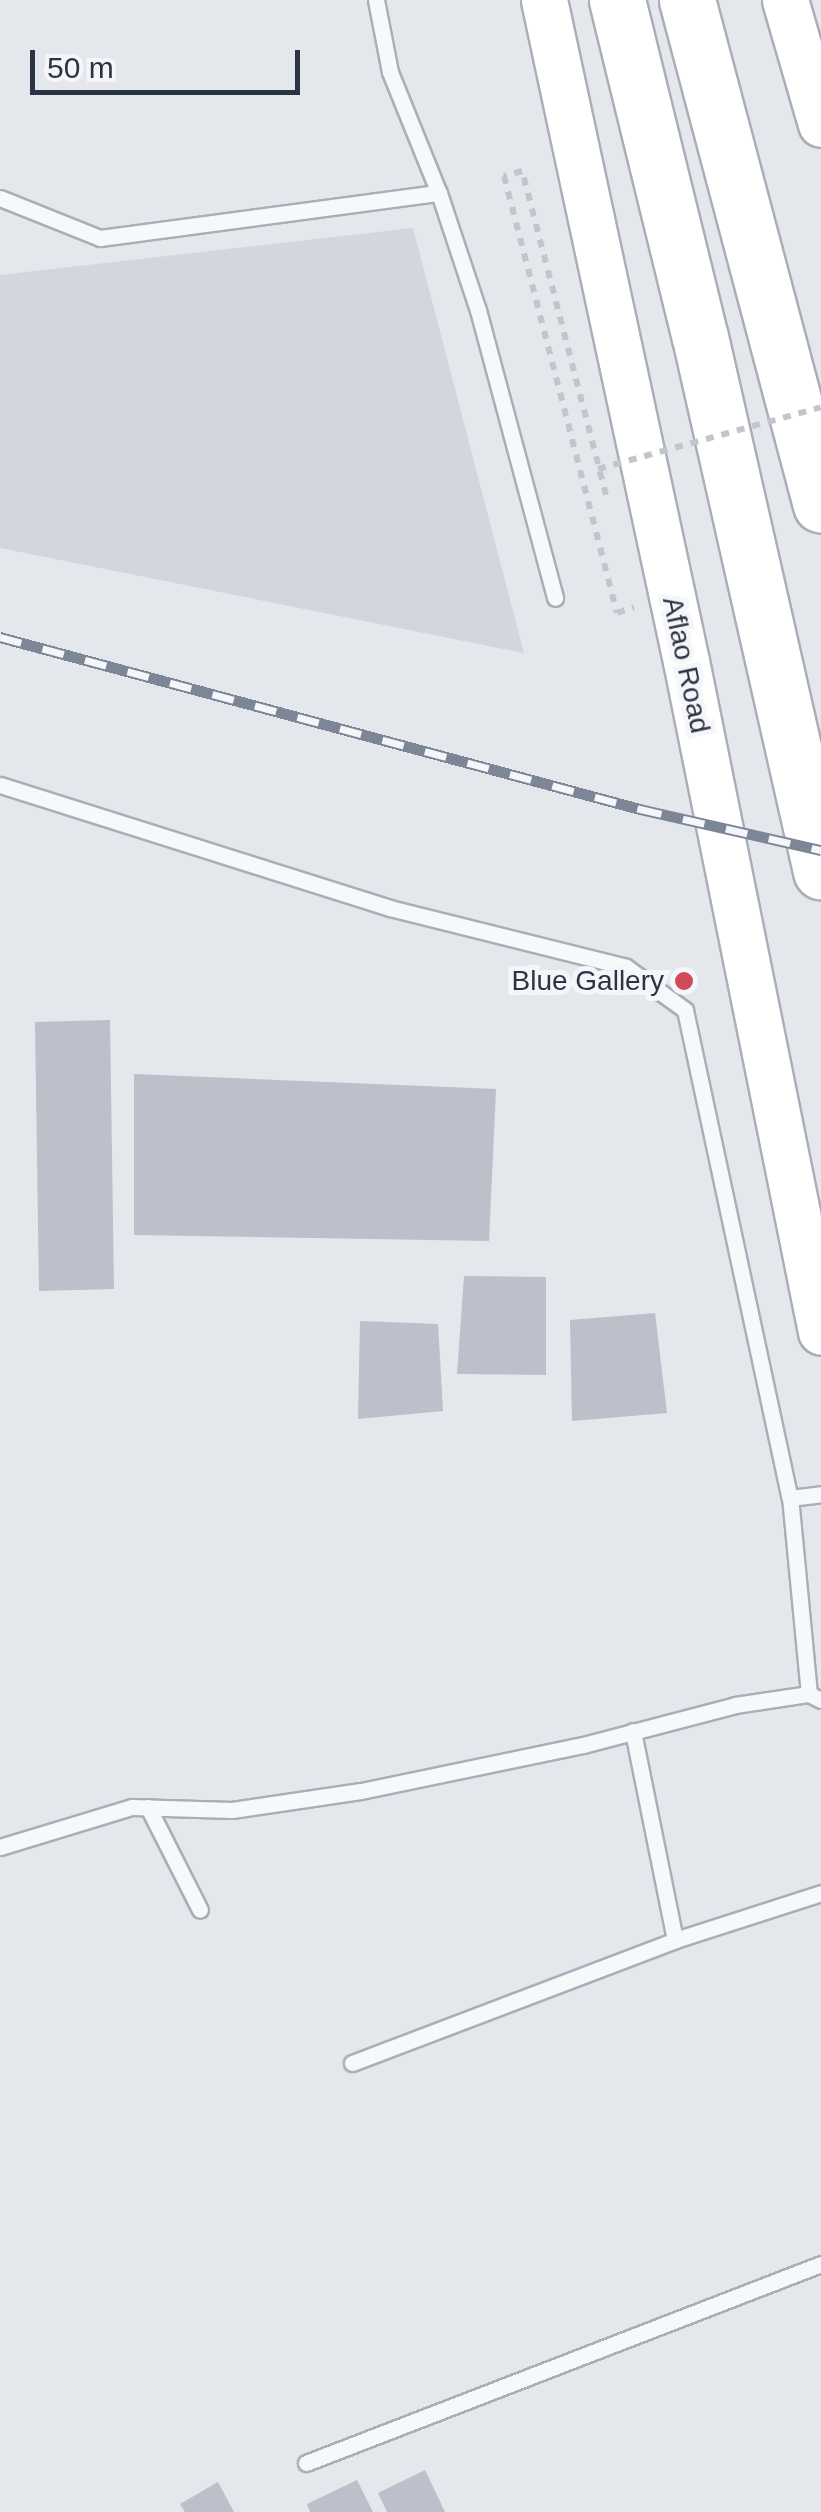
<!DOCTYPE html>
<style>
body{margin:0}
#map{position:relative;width:821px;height:2512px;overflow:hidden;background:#e4e7ec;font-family:Arial,sans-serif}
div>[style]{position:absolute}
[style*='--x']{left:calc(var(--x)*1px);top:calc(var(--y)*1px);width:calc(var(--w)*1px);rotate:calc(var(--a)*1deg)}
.built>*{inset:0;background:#d2d6de}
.building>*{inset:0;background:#bbc0ca}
.path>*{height:6px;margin-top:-3px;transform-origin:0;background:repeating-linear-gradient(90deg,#c2c5cb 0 8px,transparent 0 16px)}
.roads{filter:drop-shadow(2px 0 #a9aeb7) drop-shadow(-2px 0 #a9aeb7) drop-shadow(0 2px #a9aeb7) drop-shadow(0 -2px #a9aeb7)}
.lane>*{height:15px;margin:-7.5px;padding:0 7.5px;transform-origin:7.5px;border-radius:7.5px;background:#f7f8fa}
.secondary>*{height:45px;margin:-22.5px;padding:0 22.5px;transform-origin:22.5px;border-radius:22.5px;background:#fff}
.highway>*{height:55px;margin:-27.5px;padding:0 27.5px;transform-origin:27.5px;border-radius:27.5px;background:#fff}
.rail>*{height:11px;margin-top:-5.5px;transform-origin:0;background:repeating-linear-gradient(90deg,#f4f6f9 0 22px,#7d8696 0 44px);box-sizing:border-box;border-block:2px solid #7d8696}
.path-bridge>*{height:6px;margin-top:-3px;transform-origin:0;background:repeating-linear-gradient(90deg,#c2c5cb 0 8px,transparent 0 16px)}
.dots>*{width:28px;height:28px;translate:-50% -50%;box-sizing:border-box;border:5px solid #f4f6f9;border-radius:50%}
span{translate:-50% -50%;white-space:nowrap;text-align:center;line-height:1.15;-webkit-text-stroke:10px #f4f6f9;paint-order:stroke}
.street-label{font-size:28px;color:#2b3445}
.poi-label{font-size:28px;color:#2b3445}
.right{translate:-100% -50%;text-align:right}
.scale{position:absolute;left:30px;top:50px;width:270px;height:45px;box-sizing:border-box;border:5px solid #2b3445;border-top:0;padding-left:12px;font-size:30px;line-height:35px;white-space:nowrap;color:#2b3445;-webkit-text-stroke:8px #f4f6f9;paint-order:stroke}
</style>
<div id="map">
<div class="built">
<div style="clip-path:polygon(413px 228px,524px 653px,0 548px,0 275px)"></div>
</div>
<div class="building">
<div style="clip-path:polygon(110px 1020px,114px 1289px,39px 1291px,35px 1022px)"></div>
<div style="clip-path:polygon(134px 1074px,496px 1089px,489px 1241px,134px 1235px)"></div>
<div style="clip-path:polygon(464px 1276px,546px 1277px,546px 1375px,457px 1374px)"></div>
<div style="clip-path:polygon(655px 1313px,667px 1413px,572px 1421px,570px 1320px)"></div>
<div style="clip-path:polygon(360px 1321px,438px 1324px,443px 1411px,358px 1419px)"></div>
<div style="clip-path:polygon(425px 2470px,445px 2512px,387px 2512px,378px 2493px)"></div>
<div style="clip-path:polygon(357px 2480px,373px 2512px,310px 2512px,307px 2504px)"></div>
<div style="clip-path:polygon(218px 2482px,234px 2512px,185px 2512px,180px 2504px)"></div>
</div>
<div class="path">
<div style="--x:606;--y:495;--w:335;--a:-104.5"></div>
<div style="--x:522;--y:171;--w:19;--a:164"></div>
<div style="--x:504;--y:176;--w:451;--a:75.5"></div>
<div style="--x:617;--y:613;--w:18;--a:-19"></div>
</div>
<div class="roads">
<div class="lane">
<div style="--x:376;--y:0;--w:73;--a:79"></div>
<div style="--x:390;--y:72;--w:131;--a:68"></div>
<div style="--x:439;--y:193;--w:123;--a:71.6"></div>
<div style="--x:478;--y:310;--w:298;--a:75"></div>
<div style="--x:0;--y:198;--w:108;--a:21.8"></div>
<div style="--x:100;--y:238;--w:342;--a:-7.6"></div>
<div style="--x:0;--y:785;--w:409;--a:17.5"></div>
<div style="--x:390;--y:908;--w:243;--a:14"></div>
<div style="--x:626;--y:967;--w:73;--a:36.1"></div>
<div style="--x:685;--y:1010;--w:499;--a:77.9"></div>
<div style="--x:809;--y:1694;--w:197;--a:-95.5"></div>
<div style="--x:790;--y:1498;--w:31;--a:-7"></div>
<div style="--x:148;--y:1807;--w:115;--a:63.2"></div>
<div style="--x:0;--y:1847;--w:138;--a:-16.9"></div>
<div style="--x:132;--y:1807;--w:100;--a:1.7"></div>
<div style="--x:232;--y:1810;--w:130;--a:-8.4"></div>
<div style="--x:361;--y:1791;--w:227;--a:-11.7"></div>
<div style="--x:583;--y:1745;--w:157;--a:-14.7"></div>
<div style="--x:735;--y:1705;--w:75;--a:-8.5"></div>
<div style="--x:809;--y:1694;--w:13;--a:27"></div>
<div style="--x:675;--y:1940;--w:153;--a:-17.8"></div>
<div style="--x:352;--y:2063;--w:346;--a:-20.8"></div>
<div style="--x:675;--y:1940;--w:213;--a:-101.4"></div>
<div style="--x:306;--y:2463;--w:552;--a:-21.13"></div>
</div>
<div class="secondary">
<div style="--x:544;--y:0;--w:676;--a:77.88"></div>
<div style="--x:686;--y:661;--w:684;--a:78.62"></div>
<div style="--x:785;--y:0;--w:129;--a:73.8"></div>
</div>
<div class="highway">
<div style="--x:617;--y:0;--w:347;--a:76.2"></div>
<div style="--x:700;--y:337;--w:548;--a:77.23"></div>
<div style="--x:687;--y:0;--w:522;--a:75.14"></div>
</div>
</div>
<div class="rail">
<div style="--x:0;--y:637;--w:663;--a:15.04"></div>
<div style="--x:640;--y:809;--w:186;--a:12.8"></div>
</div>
<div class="path-bridge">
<div style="--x:598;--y:469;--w:231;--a:-15.5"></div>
</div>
<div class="dots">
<div style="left:684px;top:981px;background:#d1495b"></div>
</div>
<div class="street-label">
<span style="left:686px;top:665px;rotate:78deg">Aflao Road</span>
</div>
<div class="poi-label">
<span class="right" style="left:664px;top:981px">Blue Gallery</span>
</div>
<div class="scale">50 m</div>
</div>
